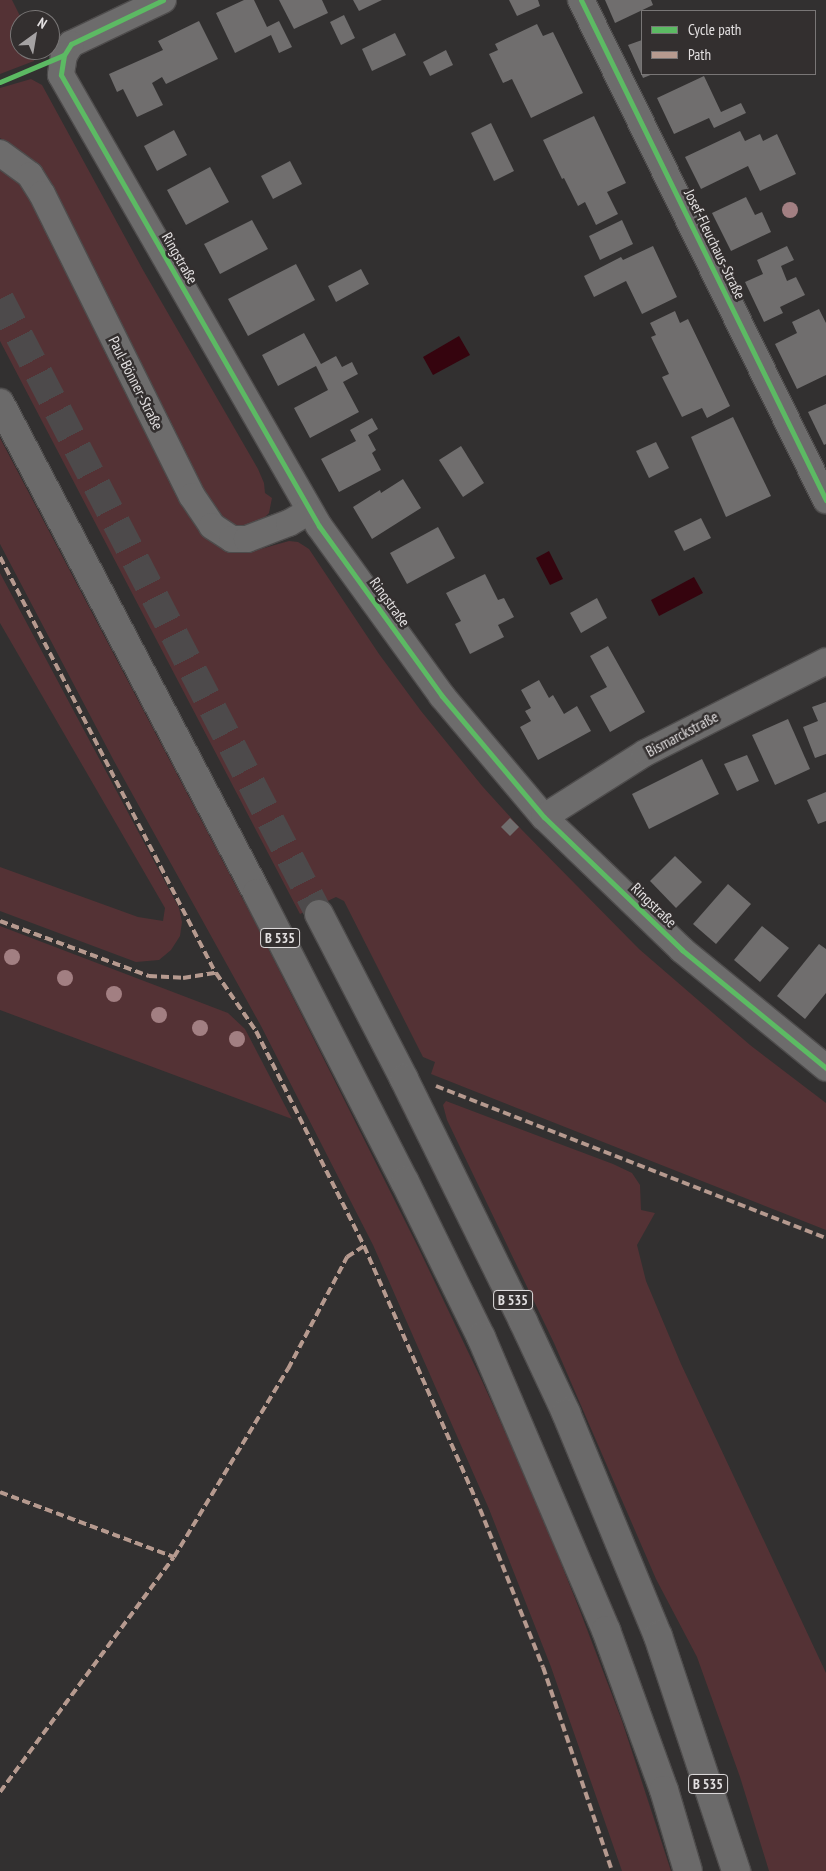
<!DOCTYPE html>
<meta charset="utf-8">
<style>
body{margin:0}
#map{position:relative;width:826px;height:1871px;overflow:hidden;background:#323030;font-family:"PT Sans Narrow",sans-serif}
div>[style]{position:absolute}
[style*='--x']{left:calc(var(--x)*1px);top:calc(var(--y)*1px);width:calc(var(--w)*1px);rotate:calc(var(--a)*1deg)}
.green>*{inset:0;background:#543235}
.water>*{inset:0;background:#35040e}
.building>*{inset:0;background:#706e6e}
.highway-tunnel>*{height:28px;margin-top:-14px;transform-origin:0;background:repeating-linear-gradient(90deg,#4d4a4b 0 28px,transparent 0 42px)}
.roads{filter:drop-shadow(1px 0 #4e4c4c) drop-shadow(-1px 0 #4e4c4c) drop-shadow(0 1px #4e4c4c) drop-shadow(0 -1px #4e4c4c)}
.street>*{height:26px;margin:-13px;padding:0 13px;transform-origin:13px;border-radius:13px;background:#6d6c6c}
.highway>*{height:28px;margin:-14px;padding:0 14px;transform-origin:14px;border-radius:14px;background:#6b6a6a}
.quiet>*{height:4px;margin-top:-2px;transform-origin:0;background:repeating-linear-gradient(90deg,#b69a8f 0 8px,transparent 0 12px)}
.cycleway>*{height:5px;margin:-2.5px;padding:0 2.5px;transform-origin:2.5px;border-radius:2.5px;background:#5cba63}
.trees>*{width:16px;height:16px;margin:-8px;border-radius:50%;background:#a27f82}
span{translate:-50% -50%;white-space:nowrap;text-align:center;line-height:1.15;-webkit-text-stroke:5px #332f2f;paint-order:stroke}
.shield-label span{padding:1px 4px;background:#332f2f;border:1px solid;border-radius:4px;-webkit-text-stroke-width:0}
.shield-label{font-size:14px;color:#e3e0e1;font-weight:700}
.street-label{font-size:15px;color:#e3e0e1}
.legend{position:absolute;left:641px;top:10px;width:175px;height:65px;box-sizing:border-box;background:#332f2f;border:1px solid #797676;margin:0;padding:6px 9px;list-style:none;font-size:15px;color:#e3e0e1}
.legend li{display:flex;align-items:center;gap:10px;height:25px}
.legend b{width:25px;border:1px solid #797676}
.north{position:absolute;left:10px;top:10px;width:50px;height:50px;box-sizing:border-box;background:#332f2f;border:1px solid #797676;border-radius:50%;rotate:32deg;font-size:14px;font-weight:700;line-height:20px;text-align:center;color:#e3e0e1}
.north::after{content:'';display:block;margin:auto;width:18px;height:22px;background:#a5a2a3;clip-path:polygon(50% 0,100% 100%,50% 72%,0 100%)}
</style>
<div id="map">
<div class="green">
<div style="clip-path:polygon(0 0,12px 0,22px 20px,20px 20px,20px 50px,35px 50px,34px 61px,0 74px)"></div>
<div style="clip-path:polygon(31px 79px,42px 85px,143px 270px,258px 469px,264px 483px,265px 493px,272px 498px,269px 513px,260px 522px,247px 526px,236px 526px,228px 523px,206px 494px,43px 173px,31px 158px,0 138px,0 88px)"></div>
<div style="clip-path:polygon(0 169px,18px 183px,29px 197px,208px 539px,221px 548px,231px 551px,257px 550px,289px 541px,298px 542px,309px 549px,379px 654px,421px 711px,483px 787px,522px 830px,639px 949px,750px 1045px,826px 1103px,826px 1230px,431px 1074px,435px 1062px,423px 1057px,344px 901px,336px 897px,300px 914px,0 341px)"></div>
<div style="clip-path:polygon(0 438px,259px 930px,418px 1247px,482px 1381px,537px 1503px,580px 1611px,622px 1721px,671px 1871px,622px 1871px,551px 1667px,489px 1509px,373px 1245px,261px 1026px,114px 761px,0 544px)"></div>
<div style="clip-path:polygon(0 573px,179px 908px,182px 922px,180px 936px,171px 950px,159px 960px,136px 962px,0 911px,0 867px,138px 917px,163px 921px,165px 908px,0 623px)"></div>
<div style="clip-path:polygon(0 926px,228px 1013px,245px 1029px,292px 1119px,0 1010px)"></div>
<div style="clip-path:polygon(446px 1101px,613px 1164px,632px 1173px,640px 1185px,641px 1210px,655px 1213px,637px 1245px,646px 1281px,681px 1364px,826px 1673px,826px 1871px,769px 1871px,740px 1777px,697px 1657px,656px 1579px,554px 1343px,447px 1120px,443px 1105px)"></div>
</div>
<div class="water">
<div style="clip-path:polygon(459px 336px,470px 355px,433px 375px,423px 357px)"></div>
<div style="clip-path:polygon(549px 551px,563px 579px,550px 585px,536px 558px)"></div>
<div style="clip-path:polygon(694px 577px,703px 593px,659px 616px,651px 600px)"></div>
</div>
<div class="building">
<div style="clip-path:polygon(244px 0,254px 0,267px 27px,279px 21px,292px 47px,279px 53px,271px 35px,235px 53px,216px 13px)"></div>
<div style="clip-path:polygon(279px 0,322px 0,328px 13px,294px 29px)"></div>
<div style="clip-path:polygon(353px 0,382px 0,359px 11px)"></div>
<div style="clip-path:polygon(509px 0,538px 0,540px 6px,517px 16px)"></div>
<div style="clip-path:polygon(605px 0,651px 0,653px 5px,615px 23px)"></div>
<div style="clip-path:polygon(344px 15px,355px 38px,341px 45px,330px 22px)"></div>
<div style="clip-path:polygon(199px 21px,218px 59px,166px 84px,162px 77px,152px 83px,163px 105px,137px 117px,123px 89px,117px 92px,109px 74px,163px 50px,158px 41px)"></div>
<div style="clip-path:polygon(537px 24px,543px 36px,553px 32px,583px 93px,531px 118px,512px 79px,503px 83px,489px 54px,498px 50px,495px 44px)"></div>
<div style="clip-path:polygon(395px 33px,406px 55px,372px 71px,362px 49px)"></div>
<div style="clip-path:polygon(642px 40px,642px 74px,653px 74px,643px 78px,628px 45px)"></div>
<div style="clip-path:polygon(446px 50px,453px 65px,430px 76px,423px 62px)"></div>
<div style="clip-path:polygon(704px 76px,721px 112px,741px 103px,746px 113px,714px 128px,709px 118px,674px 134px,657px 98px)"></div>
<div style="clip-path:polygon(594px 116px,626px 183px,607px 192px,618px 214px,596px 225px,585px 202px,578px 206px,564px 178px,562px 179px,543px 140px)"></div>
<div style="clip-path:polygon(491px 123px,514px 171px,494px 181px,471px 133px)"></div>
<div style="clip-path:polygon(174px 130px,187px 155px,157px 171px,144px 146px)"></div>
<div style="clip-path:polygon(740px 131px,745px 141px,760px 134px,763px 141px,777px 134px,796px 174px,760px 191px,748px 166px,701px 189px,685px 157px)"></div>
<div style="clip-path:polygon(290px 161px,302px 184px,273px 199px,261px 176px)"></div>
<div style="clip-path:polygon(210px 167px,229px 202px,186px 225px,167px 190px)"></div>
<div style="clip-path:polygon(746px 197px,755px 215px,762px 212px,771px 232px,731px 251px,712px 213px)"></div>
<div style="clip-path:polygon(252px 220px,268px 249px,220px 274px,204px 244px)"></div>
<div style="clip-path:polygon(622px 220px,633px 244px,600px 260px,589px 236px)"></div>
<div style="clip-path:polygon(653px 246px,677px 297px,642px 314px,626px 281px,594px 297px,584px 276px,621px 257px,623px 260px)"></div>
<div style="clip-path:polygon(787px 246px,794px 260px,781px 266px,787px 281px,796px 277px,805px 295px,780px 307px,783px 313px,764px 322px,745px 282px,763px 274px,757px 260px)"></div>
<div style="clip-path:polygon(296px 264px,315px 300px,248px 336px,228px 299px)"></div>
<div style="clip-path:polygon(361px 269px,369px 284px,336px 302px,328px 286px)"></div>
<div style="clip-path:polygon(819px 309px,826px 323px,826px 375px,797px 389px,775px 344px,797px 333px,792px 322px)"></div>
<div style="clip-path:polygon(675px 311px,680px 323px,688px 319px,730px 406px,707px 418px,702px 408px,682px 417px,662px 377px,669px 374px,651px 337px,656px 335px,650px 323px)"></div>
<div style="clip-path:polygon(304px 333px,321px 364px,336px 356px,342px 367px,352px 362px,358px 374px,343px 382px,359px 412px,310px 438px,294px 408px,328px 390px,316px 366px,278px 386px,262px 355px)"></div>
<div style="clip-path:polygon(826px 404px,826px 444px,824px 445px,808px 412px)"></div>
<div style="clip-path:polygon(733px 417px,771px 496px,726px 517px,691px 437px)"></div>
<div style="clip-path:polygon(372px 418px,378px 429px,368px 435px,376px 450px,372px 453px,381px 470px,339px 492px,321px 459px,356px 441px,350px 430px)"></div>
<div style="clip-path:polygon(656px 442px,669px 468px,649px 478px,636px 451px)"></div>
<div style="clip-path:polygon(461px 446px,484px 483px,463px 497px,439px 460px)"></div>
<div style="clip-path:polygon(403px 479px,421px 508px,372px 539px,353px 507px,380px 490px,381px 493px)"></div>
<div style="clip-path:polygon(701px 518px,711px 538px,684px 551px,674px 531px)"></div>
<div style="clip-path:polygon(438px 527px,455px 558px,407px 584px,390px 553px)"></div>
<div style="clip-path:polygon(485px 574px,498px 600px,504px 598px,514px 617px,498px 625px,504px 637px,470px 654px,455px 624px,461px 621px,446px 593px)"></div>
<div style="clip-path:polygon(597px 598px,607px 618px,581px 633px,570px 613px)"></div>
<div style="clip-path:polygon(608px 646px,645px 712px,610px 732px,590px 696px,607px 687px,590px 656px)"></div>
<div style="clip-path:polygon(539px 680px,549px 698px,553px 695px,564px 714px,577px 706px,591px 731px,538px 760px,520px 727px,531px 721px,525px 711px,531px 708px,521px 690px)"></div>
<div style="clip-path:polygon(826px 702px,826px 754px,815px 758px,803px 727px,818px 721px,812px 707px)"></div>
<div style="clip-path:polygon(788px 719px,810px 769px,775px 785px,752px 735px)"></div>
<div style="clip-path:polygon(747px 755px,759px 781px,737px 791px,724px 764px)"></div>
<div style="clip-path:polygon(702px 759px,719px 794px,649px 829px,632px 794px)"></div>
<div style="clip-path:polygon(826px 792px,826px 821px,818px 824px,807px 800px)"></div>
<div style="clip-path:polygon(510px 818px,519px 827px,510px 836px,501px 827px)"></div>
<div style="clip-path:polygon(675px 856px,702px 882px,676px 908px,650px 881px)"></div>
<div style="clip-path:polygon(728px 884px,751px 904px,716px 944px,693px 924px)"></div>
<div style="clip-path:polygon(762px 926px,789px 948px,760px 982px,734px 960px)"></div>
<div style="clip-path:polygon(819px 944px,826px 949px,826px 993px,805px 1019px,777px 996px)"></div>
</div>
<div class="highway-tunnel">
<div style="--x:0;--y:299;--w:693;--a:62.58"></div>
</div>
<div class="roads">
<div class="street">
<div style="--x:163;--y:0;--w:102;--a:154.4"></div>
<div style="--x:71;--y:44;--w:13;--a:122"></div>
<div style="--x:64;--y:55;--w:20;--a:99"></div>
<div style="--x:61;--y:75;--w:520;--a:60.23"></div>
<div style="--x:319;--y:526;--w:210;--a:54.1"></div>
<div style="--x:442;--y:696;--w:158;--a:49.9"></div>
<div style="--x:544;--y:817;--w:192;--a:43.9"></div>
<div style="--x:682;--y:950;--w:186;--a:39.3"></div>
<div style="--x:581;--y:0;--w:557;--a:63.9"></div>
<div style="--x:0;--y:153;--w:37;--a:36"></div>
<div style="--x:30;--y:175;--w:22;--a:58"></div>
<div style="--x:42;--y:194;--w:337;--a:63.6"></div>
<div style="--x:192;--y:496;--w:36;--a:56"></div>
<div style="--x:212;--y:526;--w:24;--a:33"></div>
<div style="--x:232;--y:539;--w:15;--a:0"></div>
<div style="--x:247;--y:539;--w:45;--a:-20.9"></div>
<div style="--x:289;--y:523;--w:24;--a:-30"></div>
<div style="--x:544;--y:817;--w:120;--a:-32.4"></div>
<div style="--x:645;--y:753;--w:203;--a:-26.9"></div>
</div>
<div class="highway">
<div style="--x:0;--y:403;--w:553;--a:62.32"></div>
<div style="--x:257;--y:893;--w:325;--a:62.9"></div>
<div style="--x:405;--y:1182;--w:173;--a:63.9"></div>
<div style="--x:481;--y:1337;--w:319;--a:66.9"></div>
<div style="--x:606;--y:1630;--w:170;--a:70.1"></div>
<div style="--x:664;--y:1790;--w:84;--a:73.5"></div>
<div style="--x:319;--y:914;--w:186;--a:62.7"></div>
<div style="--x:404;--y:1079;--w:270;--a:63.8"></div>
<div style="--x:523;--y:1321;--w:102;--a:64.9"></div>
<div style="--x:566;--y:1413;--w:241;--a:67.6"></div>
<div style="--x:658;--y:1636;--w:248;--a:71.6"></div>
</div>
</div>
<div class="quiet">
<div style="--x:0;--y:557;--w:469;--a:62.6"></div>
<div style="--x:216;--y:973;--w:70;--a:55.4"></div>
<div style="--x:256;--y:1031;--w:241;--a:63.3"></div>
<div style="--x:364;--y:1246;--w:287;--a:66.2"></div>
<div style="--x:480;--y:1509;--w:170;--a:68.3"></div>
<div style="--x:543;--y:1667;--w:215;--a:71.3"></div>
<div style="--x:0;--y:921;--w:159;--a:20.3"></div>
<div style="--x:149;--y:976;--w:34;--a:3"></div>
<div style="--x:183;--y:978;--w:33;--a:-9"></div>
<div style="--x:436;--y:1086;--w:419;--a:21.3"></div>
<div style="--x:0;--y:1492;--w:186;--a:20.5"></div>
<div style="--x:0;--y:1792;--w:292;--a:-53.5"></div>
<div style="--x:174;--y:1557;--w:220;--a:-58.8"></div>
<div style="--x:288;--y:1369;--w:127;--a:-62.2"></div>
<div style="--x:347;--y:1257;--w:20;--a:-33"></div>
</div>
<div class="cycleway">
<div style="--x:163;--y:0;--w:102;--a:154.4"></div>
<div style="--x:71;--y:44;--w:13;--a:122"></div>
<div style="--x:64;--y:55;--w:20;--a:99"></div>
<div style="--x:61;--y:75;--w:520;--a:60.23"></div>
<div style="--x:319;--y:526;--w:210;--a:54.1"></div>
<div style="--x:442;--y:696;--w:158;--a:49.9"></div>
<div style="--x:544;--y:817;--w:192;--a:43.9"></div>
<div style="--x:682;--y:950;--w:186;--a:39.3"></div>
<div style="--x:581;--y:0;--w:557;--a:63.9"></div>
<div style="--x:0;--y:82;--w:69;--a:-22.9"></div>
</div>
<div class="trees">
<div style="left:790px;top:210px"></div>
<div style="left:12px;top:957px"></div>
<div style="left:65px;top:978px"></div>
<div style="left:114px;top:994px"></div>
<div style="left:159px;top:1015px"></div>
<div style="left:200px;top:1028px"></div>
<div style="left:237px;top:1039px"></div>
</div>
<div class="shield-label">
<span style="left:280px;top:938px">B 535</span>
<span style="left:513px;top:1300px">B 535</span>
<span style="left:708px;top:1784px">B 535</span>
</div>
<div class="street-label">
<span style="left:715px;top:244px;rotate:64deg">Josef-Fleuchaus-Straße</span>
<span style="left:180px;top:258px;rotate:60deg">Ringstraße</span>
<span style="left:136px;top:383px;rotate:63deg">Paul-Bönner-Straße</span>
<span style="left:390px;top:602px;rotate:54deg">Ringstraße</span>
<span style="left:682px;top:734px;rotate:-28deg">Bismarckstraße</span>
<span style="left:654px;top:905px;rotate:44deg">Ringstraße</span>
</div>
<ul class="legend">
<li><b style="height:6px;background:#5cba63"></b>Cycle path</li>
<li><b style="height:6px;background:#b69a8f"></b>Path</li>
</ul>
<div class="north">N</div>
</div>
